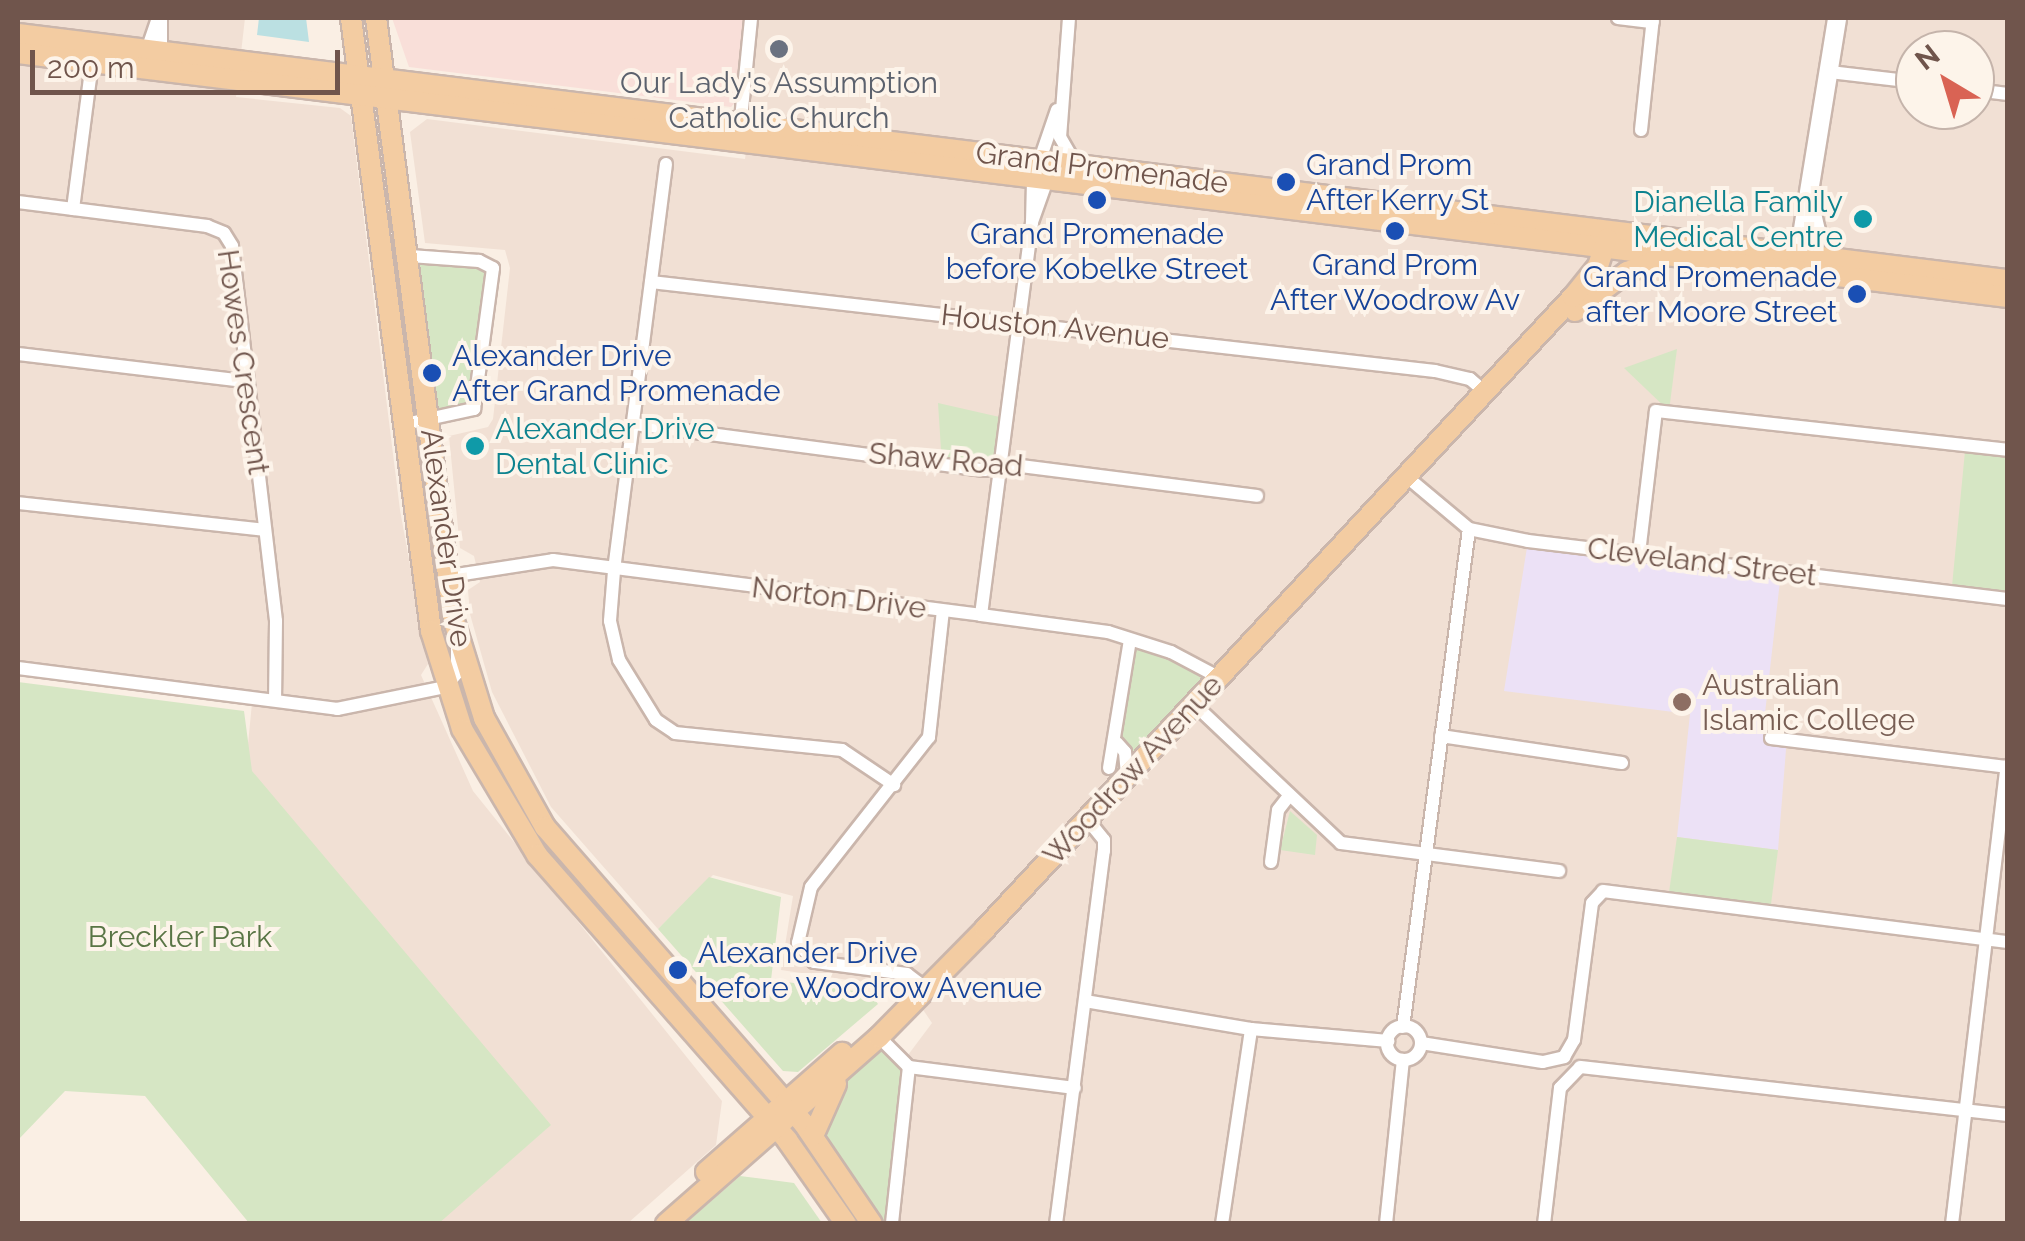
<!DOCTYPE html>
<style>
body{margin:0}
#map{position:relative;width:2025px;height:1241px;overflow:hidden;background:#faefe4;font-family:Raleway,sans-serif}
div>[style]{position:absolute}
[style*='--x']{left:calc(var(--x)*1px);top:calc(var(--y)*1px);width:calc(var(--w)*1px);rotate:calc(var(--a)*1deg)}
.residential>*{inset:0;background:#f1e0d4}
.commercial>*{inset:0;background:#f9dfd9}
.education>*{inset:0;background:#ece1f6}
.green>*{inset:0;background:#d6e6c4}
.water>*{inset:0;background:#bbe0e2}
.roads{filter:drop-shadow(2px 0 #cab6ac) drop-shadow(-2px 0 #cab6ac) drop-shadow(0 2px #cab6ac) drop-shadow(0 -2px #cab6ac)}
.street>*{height:12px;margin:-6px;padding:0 6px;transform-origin:6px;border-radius:6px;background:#fff}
.street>.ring{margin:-6px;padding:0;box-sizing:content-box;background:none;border:12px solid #fff;border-radius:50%}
.secondary>*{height:18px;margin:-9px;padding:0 9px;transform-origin:9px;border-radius:9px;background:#fff}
.primary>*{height:20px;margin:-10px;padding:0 10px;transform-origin:10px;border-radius:10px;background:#f3cca2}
.dots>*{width:28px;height:28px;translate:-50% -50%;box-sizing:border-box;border:5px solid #fdf4ea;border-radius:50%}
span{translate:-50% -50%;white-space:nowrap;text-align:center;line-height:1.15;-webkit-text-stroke:8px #fdf4ea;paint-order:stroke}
.worship-label{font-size:30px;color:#5b616d}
.transit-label{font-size:30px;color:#164399}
.left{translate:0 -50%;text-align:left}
.right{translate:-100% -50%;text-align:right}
.street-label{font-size:30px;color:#70554c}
.culture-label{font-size:30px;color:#0d838f}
.education-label{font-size:30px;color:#785e54}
.park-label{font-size:30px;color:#597545}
.frame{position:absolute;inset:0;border:20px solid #70554c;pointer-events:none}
.north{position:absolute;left:1895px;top:30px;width:100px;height:100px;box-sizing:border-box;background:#fdf4ea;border:2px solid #c5b4ab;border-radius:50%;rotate:322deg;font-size:28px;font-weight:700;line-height:40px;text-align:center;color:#70554c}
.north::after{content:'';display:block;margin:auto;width:35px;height:45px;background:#d96354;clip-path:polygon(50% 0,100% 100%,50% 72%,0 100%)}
.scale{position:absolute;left:30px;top:50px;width:310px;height:45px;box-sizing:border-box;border:5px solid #70554c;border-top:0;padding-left:12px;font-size:30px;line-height:35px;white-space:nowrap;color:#70554c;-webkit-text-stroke:8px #fdf4ea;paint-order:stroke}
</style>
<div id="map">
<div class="residential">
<div style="clip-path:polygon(18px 18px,245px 18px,236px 97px,340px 108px,351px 116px,400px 510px,428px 664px,421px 675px,473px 791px,722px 1101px,716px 1145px,628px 1223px,438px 1223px,546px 1129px,246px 765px,252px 703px,18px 673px)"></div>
<div style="clip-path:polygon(evenodd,751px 18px,2007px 18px,2007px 1223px,886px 1223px,908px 1055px,932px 1023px,909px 989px,781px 970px,793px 896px,713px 875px,658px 929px,551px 807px,492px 692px,470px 614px,468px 590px,480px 582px,474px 556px,460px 548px,449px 436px,488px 427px,493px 419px,510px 268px,505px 250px,425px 243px,410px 132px,427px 119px,745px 159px,752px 109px,741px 96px,751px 18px,1915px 50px,1975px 50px,1975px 110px,1915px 110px,1915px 50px)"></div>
</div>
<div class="commercial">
<div style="clip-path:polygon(392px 18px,751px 18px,741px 96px,731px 107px,409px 67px)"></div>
</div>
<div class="education">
<div style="clip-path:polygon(1528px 541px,1781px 572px,1763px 731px,1771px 738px,1787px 737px,1778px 850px,1677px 837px,1690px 714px,1504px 691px)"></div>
</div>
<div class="green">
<div style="clip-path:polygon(410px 256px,487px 264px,474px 409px,428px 419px)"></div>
<div style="clip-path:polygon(1677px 349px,1669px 411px,1624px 368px)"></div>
<div style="clip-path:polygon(938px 403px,1004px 418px,997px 468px,942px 465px)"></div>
<div style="clip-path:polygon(1965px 451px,2007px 456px,2007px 593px,1952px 586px)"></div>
<div style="clip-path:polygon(1130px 640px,1220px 678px,1130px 762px,1117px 743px)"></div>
<div style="clip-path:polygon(18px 682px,244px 711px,252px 771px,551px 1125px,438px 1224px,249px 1223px,145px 1096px,65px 1091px,18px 1140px)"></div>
<div style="clip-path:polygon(1290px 811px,1317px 835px,1315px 855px,1280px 850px)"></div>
<div style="clip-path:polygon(1677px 837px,1778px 850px,1770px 912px,1668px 899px)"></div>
<div style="clip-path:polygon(709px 877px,781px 897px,771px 980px,870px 993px,878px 1004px,798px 1072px,783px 1071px,658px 929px)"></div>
<div style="clip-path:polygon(879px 1037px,909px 1067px,892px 1223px,872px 1223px,793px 1115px)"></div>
<div style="clip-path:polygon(740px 1176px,794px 1183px,822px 1223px,686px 1223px)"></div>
</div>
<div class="water">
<div style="clip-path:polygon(259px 18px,306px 18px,309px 42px,257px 35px)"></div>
</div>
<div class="roads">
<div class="street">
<div style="--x:161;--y:18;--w:37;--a:90"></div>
<div style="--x:1069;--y:18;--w:119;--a:94.3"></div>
<div style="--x:1060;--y:137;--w:32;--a:60"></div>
<div style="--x:1618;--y:18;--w:35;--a:7"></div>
<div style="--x:145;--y:56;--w:40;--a:-71.1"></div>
<div style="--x:1830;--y:72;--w:86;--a:6.7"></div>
<div style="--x:1975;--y:90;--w:33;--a:7"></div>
<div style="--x:740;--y:129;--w:112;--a:-84.3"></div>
<div style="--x:1641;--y:130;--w:113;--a:-83.9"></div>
<div style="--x:666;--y:164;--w:410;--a:97.3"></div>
<div style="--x:614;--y:571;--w:50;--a:94.6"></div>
<div style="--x:610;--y:621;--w:40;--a:77"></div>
<div style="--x:619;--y:660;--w:70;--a:58.3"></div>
<div style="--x:656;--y:720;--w:23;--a:34"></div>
<div style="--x:675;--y:733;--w:168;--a:5.8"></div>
<div style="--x:842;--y:750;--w:63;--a:33.9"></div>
<div style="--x:18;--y:202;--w:191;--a:7.2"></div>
<div style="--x:207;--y:226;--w:18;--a:22"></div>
<div style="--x:224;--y:233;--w:15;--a:58"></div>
<div style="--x:232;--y:246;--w:378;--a:83.3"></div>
<div style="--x:276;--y:621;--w:79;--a:90.7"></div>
<div style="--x:73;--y:209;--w:148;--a:-82.6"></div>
<div style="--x:1032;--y:222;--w:42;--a:-88.6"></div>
<div style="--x:1033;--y:180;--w:74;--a:-71.1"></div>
<div style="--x:651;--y:282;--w:789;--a:6.48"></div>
<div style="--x:1435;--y:371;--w:36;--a:13"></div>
<div style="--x:1470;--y:379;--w:23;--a:41"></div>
<div style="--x:18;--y:354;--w:230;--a:6.8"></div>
<div style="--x:405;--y:424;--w:71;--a:-12.3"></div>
<div style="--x:474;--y:409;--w:142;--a:-82.3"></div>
<div style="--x:493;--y:268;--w:16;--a:-153"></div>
<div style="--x:479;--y:261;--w:69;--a:-175.9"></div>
<div style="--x:634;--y:424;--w:353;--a:7.5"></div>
<div style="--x:984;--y:470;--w:29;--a:-10"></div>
<div style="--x:1013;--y:465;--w:246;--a:7.2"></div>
<div style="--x:1413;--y:482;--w:73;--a:40"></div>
<div style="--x:1469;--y:529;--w:60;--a:11.5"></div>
<div style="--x:1528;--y:541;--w:483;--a:6.9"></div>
<div style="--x:18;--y:503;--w:248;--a:6.2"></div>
<div style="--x:1639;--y:553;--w:143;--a:-83.2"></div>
<div style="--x:1656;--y:411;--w:354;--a:6.3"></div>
<div style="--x:450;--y:576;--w:104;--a:-8.8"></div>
<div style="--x:553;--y:560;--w:432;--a:7.3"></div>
<div style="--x:981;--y:615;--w:128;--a:7.6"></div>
<div style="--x:1108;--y:632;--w:66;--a:17.6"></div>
<div style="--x:1171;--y:652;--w:55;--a:28"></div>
<div style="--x:981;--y:615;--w:396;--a:-82.6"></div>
<div style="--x:1032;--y:222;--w:51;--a:-70.5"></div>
<div style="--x:18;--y:668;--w:322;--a:7.3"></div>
<div style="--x:337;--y:709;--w:110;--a:-11.5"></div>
<div style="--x:445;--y:687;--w:18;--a:-49"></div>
<div style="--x:457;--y:673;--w:27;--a:-90"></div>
<div style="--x:1195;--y:705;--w:201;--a:43.4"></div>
<div style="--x:1341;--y:843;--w:220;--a:7.3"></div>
<div style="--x:1441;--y:736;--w:183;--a:8.5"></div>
<div style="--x:1771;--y:738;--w:239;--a:7"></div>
<div style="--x:1117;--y:743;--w:12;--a:48"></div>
<div style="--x:1125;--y:752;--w:25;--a:85"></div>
<div style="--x:1109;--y:768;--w:130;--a:-80.7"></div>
<div style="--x:1271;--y:862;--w:52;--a:-82.3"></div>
<div style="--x:1278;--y:810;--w:16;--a:-52"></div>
<div style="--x:924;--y:987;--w:21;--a:-143"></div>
<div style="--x:907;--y:974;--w:94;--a:-172.6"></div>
<div style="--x:814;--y:962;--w:25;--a:-130"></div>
<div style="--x:798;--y:943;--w:57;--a:-76.9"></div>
<div style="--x:811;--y:887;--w:191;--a:-51.8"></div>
<div style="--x:929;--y:737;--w:127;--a:-83.7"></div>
<div style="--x:1085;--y:1001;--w:168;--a:9.6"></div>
<div style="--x:1251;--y:1029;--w:138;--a:5"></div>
<div class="ring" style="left:1387px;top:1026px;width:22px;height:22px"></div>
<div style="--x:1403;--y:1027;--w:502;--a:-82.45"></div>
<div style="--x:879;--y:1037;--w:42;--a:45"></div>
<div style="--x:909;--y:1067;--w:167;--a:7.2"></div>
<div style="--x:1421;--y:1043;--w:123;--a:8.9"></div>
<div style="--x:1543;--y:1062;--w:22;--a:-13"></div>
<div style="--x:1564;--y:1057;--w:20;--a:-60"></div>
<div style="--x:1574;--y:1040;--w:138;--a:-82.5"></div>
<div style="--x:1592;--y:903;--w:16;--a:-47"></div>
<div style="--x:1603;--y:891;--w:408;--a:7.2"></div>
<div style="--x:892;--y:1223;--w:157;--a:-83.8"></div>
<div style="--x:1056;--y:1224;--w:376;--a:-82.7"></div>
<div style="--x:1104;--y:851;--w:11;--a:-90"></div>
<div style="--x:1104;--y:840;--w:26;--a:-129"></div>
<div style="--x:1222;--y:1224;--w:197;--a:-81.5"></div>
<div style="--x:1386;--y:1224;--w:165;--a:-84.1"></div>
<div style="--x:1544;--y:1224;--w:137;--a:-83.3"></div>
<div style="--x:1560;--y:1088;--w:29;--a:-46"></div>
<div style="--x:1580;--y:1067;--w:431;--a:6.4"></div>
<div style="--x:1952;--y:1224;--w:461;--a:-83.2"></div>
</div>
<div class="secondary">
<div style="--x:1811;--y:209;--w:22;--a:77"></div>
<div style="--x:1816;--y:230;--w:38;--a:96"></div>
<div style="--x:1797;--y:266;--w:251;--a:-80.8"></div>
</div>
<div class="primary">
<div style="--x:351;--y:18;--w:618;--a:82.56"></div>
<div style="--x:431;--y:631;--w:103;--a:72.4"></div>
<div style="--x:462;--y:729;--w:147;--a:59.2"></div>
<div style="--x:537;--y:855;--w:379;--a:48.7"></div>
<div style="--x:787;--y:1140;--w:103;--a:54.9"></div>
<div style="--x:376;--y:18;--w:608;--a:82.63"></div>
<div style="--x:454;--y:621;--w:102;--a:72.8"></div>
<div style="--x:484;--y:718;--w:125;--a:60.8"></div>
<div style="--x:545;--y:827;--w:394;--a:48.9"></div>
<div style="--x:804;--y:1124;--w:121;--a:55.8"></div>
<div style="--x:18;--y:34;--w:2005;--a:7.05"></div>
<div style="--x:18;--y:53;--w:2005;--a:6.99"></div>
<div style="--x:1575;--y:311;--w:65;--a:-36.9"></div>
<div style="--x:1627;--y:272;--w:34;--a:-21"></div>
<div style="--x:813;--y:1136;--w:57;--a:-66.1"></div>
<div style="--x:706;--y:1172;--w:181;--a:-41.2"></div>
<div style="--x:666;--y:1224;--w:283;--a:-41.3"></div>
<div style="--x:879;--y:1037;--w:151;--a:-45.5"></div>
<div style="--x:985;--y:929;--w:863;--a:-47.07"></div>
<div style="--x:1573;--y:297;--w:40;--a:-51"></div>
<div style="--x:1598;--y:266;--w:29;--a:-72"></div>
</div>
</div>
<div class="dots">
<div style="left:779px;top:49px;background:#6b7280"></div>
<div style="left:1286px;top:182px;background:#1a4fb4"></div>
<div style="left:1097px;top:200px;background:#1a4fb4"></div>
<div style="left:1863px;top:219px;background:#0f9aa8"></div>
<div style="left:1395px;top:231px;background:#1a4fb4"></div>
<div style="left:1857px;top:294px;background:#1a4fb4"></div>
<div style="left:432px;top:373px;background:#1a4fb4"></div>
<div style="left:475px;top:446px;background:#0f9aa8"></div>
<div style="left:1682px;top:702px;background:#8d6e63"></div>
<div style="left:678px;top:970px;background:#1a4fb4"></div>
</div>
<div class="worship-label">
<span style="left:779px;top:100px">Our Lady's Assumption<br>Catholic Church</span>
</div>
<div class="transit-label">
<span class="left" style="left:1306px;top:182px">Grand Prom<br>After Kerry St</span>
<span style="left:1097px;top:251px">Grand Promenade<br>before Kobelke Street</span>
<span style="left:1395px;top:282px">Grand Prom<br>After Woodrow Av</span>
<span class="right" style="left:1837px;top:294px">Grand Promenade<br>after Moore Street</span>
<span class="left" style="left:452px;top:373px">Alexander Drive<br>After Grand Promenade</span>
<span class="left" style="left:698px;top:970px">Alexander Drive<br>before Woodrow Avenue</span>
</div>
<div class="street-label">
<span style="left:1102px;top:168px;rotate:7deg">Grand Promenade</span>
<span style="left:1055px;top:327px;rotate:6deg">Houston Avenue</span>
<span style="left:243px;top:362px;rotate:82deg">Howes Crescent</span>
<span style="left:946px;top:460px;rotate:5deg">Shaw Road</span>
<span style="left:446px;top:538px;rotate:82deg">Alexander Drive</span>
<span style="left:1702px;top:562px;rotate:7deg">Cleveland Street</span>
<span style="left:839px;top:598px;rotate:7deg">Norton Drive</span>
<span style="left:1133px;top:770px;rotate:-47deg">Woodrow Avenue</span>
</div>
<div class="culture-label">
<span class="right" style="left:1843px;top:219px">Dianella Family<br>Medical Centre</span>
<span class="left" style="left:495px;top:446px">Alexander Drive<br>Dental Clinic</span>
</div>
<div class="education-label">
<span class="left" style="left:1702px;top:702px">Australian<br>Islamic College</span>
</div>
<div class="park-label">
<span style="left:180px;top:937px">Breckler Park</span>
</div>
<div class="frame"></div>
<div class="north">N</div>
<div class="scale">200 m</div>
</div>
